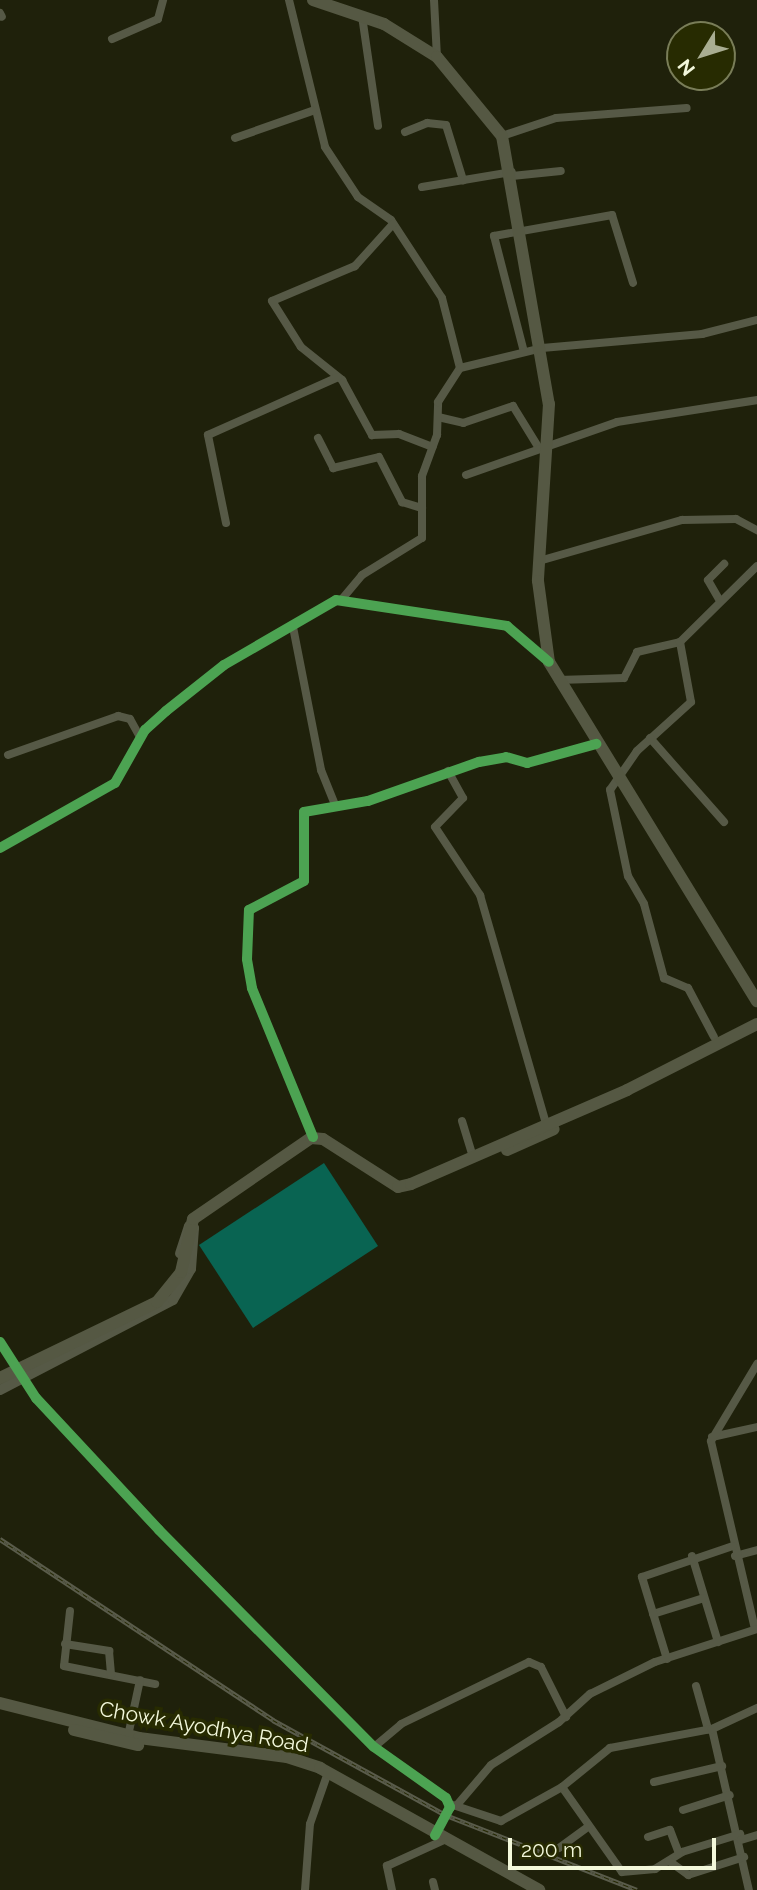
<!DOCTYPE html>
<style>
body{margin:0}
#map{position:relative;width:757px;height:1890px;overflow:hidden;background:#1f210b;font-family:Raleway,sans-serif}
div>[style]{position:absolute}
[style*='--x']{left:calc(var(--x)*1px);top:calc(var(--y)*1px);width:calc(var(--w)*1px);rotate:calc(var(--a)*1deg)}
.water>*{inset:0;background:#096452}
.minor>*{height:8px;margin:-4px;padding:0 4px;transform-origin:4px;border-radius:4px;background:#565946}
.tertiary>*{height:10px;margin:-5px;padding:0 5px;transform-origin:5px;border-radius:5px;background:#565946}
.primary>*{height:12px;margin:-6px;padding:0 6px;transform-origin:6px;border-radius:6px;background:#555843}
.rail>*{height:4.5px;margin-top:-2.25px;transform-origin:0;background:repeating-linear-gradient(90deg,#272b01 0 5px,#5a5c4b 0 10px);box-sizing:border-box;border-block:2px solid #5a5c4b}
.cycleway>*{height:10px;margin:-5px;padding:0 5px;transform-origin:5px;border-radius:5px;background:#4ca352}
span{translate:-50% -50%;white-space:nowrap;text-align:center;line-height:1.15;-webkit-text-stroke:7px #272b01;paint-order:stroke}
.street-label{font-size:21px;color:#f3f8db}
.north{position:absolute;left:666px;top:21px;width:70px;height:70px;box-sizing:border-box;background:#272b01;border:2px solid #797d58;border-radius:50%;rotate:232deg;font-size:19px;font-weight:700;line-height:28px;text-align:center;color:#f3f8db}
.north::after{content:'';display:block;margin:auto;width:24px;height:32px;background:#a9ad92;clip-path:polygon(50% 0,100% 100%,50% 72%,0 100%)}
.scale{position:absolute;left:508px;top:1838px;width:208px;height:32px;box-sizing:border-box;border:4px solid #f3f8db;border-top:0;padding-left:9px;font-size:21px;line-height:24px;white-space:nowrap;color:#f3f8db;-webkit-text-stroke:5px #272b01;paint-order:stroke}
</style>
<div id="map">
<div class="water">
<div style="clip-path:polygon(324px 1163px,378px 1246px,253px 1328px,199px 1245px)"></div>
</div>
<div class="minor">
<div style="--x:289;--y:0;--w:151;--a:76.2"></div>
<div style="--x:325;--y:147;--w:60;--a:56.6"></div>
<div style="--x:358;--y:197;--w:40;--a:34.9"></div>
<div style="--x:391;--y:220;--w:93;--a:56.8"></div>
<div style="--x:442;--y:298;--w:72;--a:75.6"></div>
<div style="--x:434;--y:0;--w:57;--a:87"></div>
<div style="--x:0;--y:13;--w:4;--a:63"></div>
<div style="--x:362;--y:16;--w:111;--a:81.7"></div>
<div style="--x:112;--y:39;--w:50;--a:-23.5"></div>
<div style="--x:158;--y:19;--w:20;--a:-75"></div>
<div style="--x:405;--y:132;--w:24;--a:-22"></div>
<div style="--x:427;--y:123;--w:19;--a:6"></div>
<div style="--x:446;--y:125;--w:58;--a:72.8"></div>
<div style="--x:502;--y:136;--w:57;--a:-18.4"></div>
<div style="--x:556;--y:118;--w:131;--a:-4.4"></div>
<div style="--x:235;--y:138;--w:82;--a:-19.3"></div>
<div style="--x:512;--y:176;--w:49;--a:-5.8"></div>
<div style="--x:422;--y:187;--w:91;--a:-9.5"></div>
<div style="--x:393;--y:224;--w:57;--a:132.1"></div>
<div style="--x:355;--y:266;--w:90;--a:157.1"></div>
<div style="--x:272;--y:301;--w:54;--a:57.8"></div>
<div style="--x:301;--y:347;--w:53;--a:38.8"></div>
<div style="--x:342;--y:380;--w:63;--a:61.4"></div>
<div style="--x:372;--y:435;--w:27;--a:-2"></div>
<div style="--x:399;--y:434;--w:36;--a:21"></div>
<div style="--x:524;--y:352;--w:120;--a:-104.5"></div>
<div style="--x:494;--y:236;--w:120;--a:-10.1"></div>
<div style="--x:612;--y:215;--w:71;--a:72.8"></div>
<div style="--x:438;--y:417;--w:26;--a:13"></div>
<div style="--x:463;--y:423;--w:53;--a:-18.8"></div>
<div style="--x:513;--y:406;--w:46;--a:58.4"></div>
<div style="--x:318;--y:438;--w:34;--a:63"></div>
<div style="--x:333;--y:468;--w:47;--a:-13.4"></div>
<div style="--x:379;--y:457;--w:51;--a:62.9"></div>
<div style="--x:402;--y:502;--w:21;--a:17"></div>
<div style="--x:466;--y:475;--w:160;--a:-19.3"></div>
<div style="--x:617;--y:422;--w:142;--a:-8.9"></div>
<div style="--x:226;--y:523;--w:90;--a:-101.6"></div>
<div style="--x:208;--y:435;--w:142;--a:-24"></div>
<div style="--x:539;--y:561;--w:149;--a:-16"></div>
<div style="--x:682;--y:520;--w:54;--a:-1.1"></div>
<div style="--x:736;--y:519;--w:24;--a:28"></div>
<div style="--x:342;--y:599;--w:31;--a:-50"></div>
<div style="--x:362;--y:575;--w:70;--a:-31.7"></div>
<div style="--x:422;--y:538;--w:62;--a:-90"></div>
<div style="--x:422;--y:476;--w:44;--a:-69.9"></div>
<div style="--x:437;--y:435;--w:33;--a:-88"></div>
<div style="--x:438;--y:402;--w:40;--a:-57.1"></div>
<div style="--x:460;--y:368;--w:84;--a:-13.7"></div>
<div style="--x:542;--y:348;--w:161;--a:-5"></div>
<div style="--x:702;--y:334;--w:57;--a:-14.3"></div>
<div style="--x:720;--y:601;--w:24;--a:-120"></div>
<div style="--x:708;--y:580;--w:23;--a:-45"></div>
<div style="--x:293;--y:627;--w:146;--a:78.9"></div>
<div style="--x:321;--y:770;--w:35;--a:68"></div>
<div style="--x:680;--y:642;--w:61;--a:79.6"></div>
<div style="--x:691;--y:702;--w:73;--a:137.8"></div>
<div style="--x:637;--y:751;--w:47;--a:124.7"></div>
<div style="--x:610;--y:790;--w:88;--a:78.2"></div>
<div style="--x:628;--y:876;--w:32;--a:60"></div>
<div style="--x:644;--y:904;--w:77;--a:74.9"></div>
<div style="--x:664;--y:978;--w:26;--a:23"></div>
<div style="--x:688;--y:988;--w:55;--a:62"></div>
<div style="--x:558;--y:680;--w:66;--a:-1.7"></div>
<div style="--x:624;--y:678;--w:29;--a:-63"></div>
<div style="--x:637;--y:652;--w:44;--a:-13.1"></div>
<div style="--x:680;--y:642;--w:108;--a:-44.6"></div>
<div style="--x:650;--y:738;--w:112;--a:48.6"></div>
<div style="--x:8;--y:755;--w:117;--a:-19.5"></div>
<div style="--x:118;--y:716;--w:12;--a:14"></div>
<div style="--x:130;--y:719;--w:21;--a:61"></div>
<div style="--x:448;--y:771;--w:31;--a:61"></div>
<div style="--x:463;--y:798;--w:40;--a:134"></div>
<div style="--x:435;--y:827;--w:82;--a:56.5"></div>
<div style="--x:480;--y:895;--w:237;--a:73.9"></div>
<div style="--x:0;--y:848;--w:132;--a:-29.5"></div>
<div style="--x:115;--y:783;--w:61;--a:-60.5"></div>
<div style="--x:145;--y:730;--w:28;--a:-42"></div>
<div style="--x:166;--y:711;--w:74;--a:-38.4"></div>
<div style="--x:224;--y:665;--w:129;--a:-30.1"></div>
<div style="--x:336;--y:600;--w:173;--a:8.6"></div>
<div style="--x:507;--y:626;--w:55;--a:40.6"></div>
<div style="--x:462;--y:1121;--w:38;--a:73"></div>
<div style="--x:313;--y:1137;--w:161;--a:-112.3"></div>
<div style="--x:252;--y:988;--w:29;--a:-100"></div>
<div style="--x:247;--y:959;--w:49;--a:-87.7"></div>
<div style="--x:249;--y:910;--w:62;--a:-27.8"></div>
<div style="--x:304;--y:881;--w:69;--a:-90"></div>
<div style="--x:304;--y:812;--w:65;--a:-9.8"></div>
<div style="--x:368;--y:801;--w:118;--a:-19.4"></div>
<div style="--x:479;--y:762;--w:27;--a:-10"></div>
<div style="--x:506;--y:757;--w:22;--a:16"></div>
<div style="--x:527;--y:763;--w:72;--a:-15.4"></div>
<div style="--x:0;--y:1342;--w:67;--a:57.3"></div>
<div style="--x:36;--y:1398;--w:180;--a:47"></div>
<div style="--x:159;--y:1530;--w:305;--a:45.3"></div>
<div style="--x:374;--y:1747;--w:88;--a:35.3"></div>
<div style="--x:446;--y:1798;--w:10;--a:66"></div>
<div style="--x:450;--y:1807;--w:32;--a:118"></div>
<div style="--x:712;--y:1437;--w:46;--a:-12.5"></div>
<div style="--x:692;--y:1556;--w:90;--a:73.2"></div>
<div style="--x:735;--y:1556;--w:23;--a:-15"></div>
<div style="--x:70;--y:1611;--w:55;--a:96.2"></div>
<div style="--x:64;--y:1666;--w:93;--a:11.2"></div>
<div style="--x:653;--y:1614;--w:53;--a:-17.4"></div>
<div style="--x:755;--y:1629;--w:193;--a:-103.2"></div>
<div style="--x:711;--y:1441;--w:90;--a:-59.1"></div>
<div style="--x:65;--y:1644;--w:45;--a:9"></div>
<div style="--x:109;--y:1651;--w:24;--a:85"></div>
<div style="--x:667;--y:1659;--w:86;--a:-107"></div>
<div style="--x:642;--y:1577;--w:96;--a:-18.8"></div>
<div style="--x:696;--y:1686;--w:45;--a:74.4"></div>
<div style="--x:712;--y:1729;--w:165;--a:77.1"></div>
<div style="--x:128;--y:1736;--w:57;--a:-77.9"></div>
<div style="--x:374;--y:1747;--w:35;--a:-40"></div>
<div style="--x:401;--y:1724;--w:142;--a:-25.8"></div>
<div style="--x:529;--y:1662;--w:13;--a:23"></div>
<div style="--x:541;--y:1667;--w:56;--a:63.4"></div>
<div style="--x:654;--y:1782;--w:70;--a:-13.2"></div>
<div style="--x:562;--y:1787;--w:104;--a:54.8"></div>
<div style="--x:622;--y:1872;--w:33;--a:-5"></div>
<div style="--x:655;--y:1869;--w:32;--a:-32"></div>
<div style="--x:682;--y:1852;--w:61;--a:-17.2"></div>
<div style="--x:453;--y:1805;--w:51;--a:18.4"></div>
<div style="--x:501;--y:1821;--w:70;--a:-29.1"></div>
<div style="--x:562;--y:1787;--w:62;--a:-39.1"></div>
<div style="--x:610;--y:1748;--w:104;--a:-10.6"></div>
<div style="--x:712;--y:1729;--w:50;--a:-25"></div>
<div style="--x:457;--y:1805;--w:52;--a:-49.6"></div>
<div style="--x:491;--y:1765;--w:80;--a:-32.3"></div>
<div style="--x:559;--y:1722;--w:42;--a:-42.1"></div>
<div style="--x:590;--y:1694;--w:72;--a:-26.2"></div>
<div style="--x:655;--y:1662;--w:107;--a:-17.9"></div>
<div style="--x:683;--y:1810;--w:49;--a:-17.7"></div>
<div style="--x:648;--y:1837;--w:23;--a:-18"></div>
<div style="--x:670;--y:1830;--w:25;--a:69"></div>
<div style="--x:741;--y:1840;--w:17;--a:-17"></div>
<div style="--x:559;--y:1848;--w:36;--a:-36"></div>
<div style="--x:669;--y:1861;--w:24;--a:36"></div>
<div style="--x:688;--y:1875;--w:59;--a:-17.8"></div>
<div style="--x:433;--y:1882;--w:8;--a:76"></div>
<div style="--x:305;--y:1890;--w:66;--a:-85.7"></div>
<div style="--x:310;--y:1824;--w:49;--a:-70.8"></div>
<div style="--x:392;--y:1890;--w:25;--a:-102"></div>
<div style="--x:387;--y:1866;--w:63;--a:-24.5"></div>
</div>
<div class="tertiary">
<div style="--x:0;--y:1390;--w:195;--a:-27.5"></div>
<div style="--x:173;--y:1300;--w:36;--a:-60"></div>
<div style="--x:191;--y:1269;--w:41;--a:-85.8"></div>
<div style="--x:194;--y:1228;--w:5;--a:-158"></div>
<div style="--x:189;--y:1226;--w:29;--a:108"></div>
</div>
<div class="primary">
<div style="--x:313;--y:0;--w:75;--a:18.7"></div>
<div style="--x:384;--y:24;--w:62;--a:31.9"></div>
<div style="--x:437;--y:57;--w:102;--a:50.6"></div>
<div style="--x:502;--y:136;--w:272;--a:80.1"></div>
<div style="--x:549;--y:404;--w:177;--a:93.6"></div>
<div style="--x:538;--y:581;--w:82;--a:82.3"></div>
<div style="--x:549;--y:662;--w:398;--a:58.5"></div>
<div style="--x:507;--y:1150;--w:51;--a:-24.1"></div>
<div style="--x:0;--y:1378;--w:174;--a:-25.8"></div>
<div style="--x:157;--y:1302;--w:38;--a:-51"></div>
<div style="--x:181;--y:1272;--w:54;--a:-77.2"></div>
<div style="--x:193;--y:1219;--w:143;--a:-34.5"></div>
<div style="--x:311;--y:1138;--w:12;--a:5"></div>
<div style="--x:323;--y:1139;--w:89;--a:32.6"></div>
<div style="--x:398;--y:1187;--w:13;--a:-13"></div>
<div style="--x:411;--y:1184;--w:236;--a:-23.5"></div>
<div style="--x:627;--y:1090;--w:146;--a:-26.9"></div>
<div style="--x:0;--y:1703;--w:143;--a:14.1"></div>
<div style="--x:139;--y:1738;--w:149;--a:7.3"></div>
<div style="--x:287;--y:1757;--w:35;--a:18"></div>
<div style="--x:320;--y:1768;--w:251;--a:29.1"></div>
<div style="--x:74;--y:1730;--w:66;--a:13.2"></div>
</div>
<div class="rail">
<div style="--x:0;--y:1539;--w:328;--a:33.5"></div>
<div style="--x:273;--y:1720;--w:197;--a:28.8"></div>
<div style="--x:446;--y:1815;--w:205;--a:21.4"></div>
</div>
<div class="cycleway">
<div style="--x:0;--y:848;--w:132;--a:-29.5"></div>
<div style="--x:115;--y:783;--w:61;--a:-60.5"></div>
<div style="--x:145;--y:730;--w:28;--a:-42"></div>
<div style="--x:166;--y:711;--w:74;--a:-38.4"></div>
<div style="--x:224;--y:665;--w:129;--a:-30.1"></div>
<div style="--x:336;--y:600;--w:173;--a:8.6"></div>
<div style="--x:507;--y:626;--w:55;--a:40.6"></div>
<div style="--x:313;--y:1137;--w:161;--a:-112.3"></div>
<div style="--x:252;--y:988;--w:29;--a:-100"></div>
<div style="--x:247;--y:959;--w:49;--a:-87.7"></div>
<div style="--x:249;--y:910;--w:62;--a:-27.8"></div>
<div style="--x:304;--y:881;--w:69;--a:-90"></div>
<div style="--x:304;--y:812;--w:65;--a:-9.8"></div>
<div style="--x:368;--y:801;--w:118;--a:-19.4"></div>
<div style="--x:479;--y:762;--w:27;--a:-10"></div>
<div style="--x:506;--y:757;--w:22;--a:16"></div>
<div style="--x:527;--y:763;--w:72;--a:-15.4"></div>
<div style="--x:0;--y:1342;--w:67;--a:57.3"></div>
<div style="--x:36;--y:1398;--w:180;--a:47"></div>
<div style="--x:159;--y:1530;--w:305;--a:45.3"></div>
<div style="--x:374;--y:1747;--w:88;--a:35.3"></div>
<div style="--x:446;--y:1798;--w:10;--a:66"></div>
<div style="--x:450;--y:1807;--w:32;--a:118"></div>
</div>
<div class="street-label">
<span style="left:204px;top:1727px;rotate:10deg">Chowk Ayodhya Road</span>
</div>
<div class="north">N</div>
<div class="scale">200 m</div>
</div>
